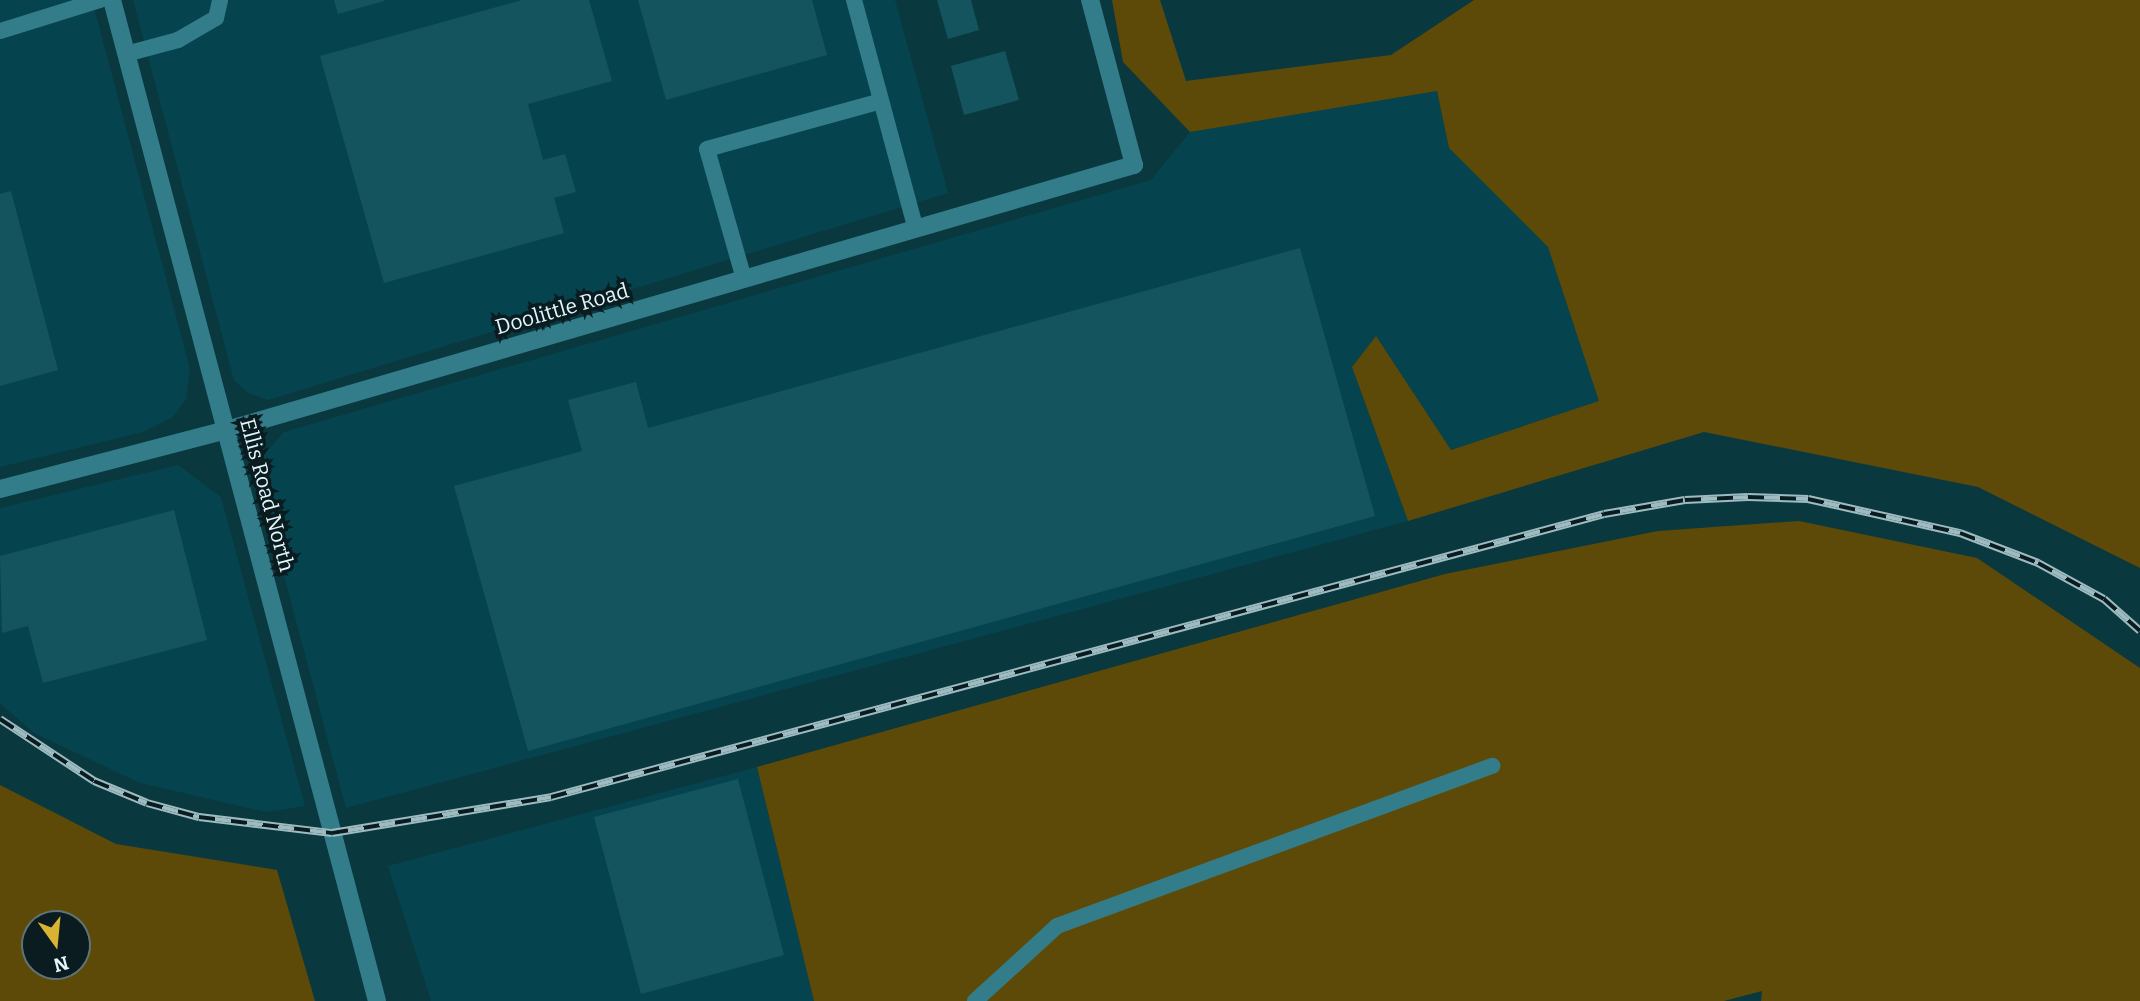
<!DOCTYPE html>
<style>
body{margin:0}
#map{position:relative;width:2140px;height:1001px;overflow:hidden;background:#0a383f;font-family:Bitter,serif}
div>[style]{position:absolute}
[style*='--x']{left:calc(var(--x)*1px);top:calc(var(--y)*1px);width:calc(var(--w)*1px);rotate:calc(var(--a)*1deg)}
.built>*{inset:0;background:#05444e}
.green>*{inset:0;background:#5d4a08}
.building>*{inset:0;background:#14545f}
.service>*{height:16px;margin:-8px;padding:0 8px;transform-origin:8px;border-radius:8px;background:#337d8a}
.minor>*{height:18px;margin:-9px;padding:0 9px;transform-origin:9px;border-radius:9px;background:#337d8a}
.tertiary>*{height:18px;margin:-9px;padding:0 9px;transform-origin:9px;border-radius:9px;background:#337d8a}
.rail>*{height:8px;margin-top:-4px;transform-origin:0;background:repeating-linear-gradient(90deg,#0a1c20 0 16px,#9ebbc1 0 32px);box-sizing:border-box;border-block:2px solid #9ebbc1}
span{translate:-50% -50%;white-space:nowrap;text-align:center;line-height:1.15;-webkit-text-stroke:7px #0a1c20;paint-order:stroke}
.street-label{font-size:21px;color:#e1f7fc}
.north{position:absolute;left:21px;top:910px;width:70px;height:70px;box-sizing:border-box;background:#0a1c20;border:2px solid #607478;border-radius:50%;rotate:165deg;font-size:19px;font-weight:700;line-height:28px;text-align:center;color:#e1f7fc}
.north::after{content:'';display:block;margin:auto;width:24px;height:32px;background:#dab333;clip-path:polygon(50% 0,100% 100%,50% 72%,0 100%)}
</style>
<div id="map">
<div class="built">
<div style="clip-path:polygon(0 0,92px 0,190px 369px,186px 399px,173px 417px,143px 432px,0 467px)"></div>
<div style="clip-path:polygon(133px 0,895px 0,948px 193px,268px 400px,248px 393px,234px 380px)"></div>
<div style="clip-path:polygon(1437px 91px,1449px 148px,1548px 247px,1600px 401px,1451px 450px,1376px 336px,1352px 367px,1408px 521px,346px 808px,262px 493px,260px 459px,284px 432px,1151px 180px,1190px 132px)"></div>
<div style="clip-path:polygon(178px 465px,221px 497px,305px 806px,266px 812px,140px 783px,34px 733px,0 703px,0 508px)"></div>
<div style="clip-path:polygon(757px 767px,814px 1001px,431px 1001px,388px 866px)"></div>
</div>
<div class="green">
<div style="clip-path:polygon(1112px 0,1160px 0,1186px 81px,1391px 55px,1474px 0,2140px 0,2140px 568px,1978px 487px,1704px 432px,1408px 521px,1352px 367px,1376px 336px,1451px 450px,1599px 401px,1548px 247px,1449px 148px,1437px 91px,1190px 132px,1123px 62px)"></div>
<div style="clip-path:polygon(1799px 521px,1977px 558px,2140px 668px,2140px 1001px,1761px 1001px,1762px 991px,1724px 1001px,814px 1001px,757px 767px,1445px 574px,1658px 531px)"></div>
<div style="clip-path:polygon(evenodd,0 785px,116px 844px,277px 870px,315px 1001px,0 1001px,0 785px,35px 924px,77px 924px,77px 966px,35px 966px,35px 924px)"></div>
</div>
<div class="building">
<div style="clip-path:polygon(334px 0,384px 0,384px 1px,338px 14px)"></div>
<div style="clip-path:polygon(522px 0,589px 0,612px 81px,528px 104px,543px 160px,565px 154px,576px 192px,554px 198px,564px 233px,384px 283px,320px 56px)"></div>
<div style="clip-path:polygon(638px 0,812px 0,827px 55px,666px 100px)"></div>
<div style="clip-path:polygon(937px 0,971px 0,979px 30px,948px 39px)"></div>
<div style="clip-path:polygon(1005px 51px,1019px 100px,964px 115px,951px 66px)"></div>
<div style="clip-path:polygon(11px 191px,58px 370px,0 386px,0 194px)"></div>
<div style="clip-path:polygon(1300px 248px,1375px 516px,528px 751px,454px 486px,582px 451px,568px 400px,636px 382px,648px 428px)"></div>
<div style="clip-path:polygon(174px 510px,207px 640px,43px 683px,28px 626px,2px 633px,0 556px)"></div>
<div style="clip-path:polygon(738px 779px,784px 955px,641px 994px,594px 817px)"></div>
</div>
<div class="service">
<div style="--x:854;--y:0;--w:237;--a:74.9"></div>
<div style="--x:0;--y:31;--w:105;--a:-17.2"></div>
<div style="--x:126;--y:54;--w:54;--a:-15.1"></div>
<div style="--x:178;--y:40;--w:44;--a:-30.1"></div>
<div style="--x:216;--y:18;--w:18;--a:-77"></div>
<div style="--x:744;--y:279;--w:135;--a:-105.9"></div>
<div style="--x:707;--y:149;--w:180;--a:-15.4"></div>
<div style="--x:975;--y:1001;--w:111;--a:-42.4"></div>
<div style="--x:1057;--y:926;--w:464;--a:-20.2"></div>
</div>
<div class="minor">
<div style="--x:0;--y:489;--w:235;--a:-14.6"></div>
<div style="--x:227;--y:430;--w:945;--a:-16.29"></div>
<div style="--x:1134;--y:165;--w:171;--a:-104.9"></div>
</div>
<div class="tertiary">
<div style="--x:112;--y:0;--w:1035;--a:75.17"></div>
</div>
<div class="rail">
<div style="--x:0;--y:719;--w:113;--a:33.4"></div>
<div style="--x:94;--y:781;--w:57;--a:22.5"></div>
<div style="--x:147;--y:803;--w:54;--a:15.1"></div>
<div style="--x:199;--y:817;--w:134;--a:6.9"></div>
<div style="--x:332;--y:833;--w:222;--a:-9.3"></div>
<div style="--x:551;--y:797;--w:1090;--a:-15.04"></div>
<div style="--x:1604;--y:514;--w:82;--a:-9.8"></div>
<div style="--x:1685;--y:500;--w:63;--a:-2.7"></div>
<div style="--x:1748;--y:497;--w:60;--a:1.9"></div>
<div style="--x:1808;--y:499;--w:156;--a:12.6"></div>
<div style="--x:1960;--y:533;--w:84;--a:21"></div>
<div style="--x:2038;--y:563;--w:75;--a:28.6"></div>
<div style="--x:2104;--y:599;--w:48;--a:41.6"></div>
</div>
<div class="street-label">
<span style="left:562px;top:309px;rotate:-16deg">Doolittle Road</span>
<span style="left:267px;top:495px;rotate:75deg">Ellis Road North</span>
</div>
<div class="north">N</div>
</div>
